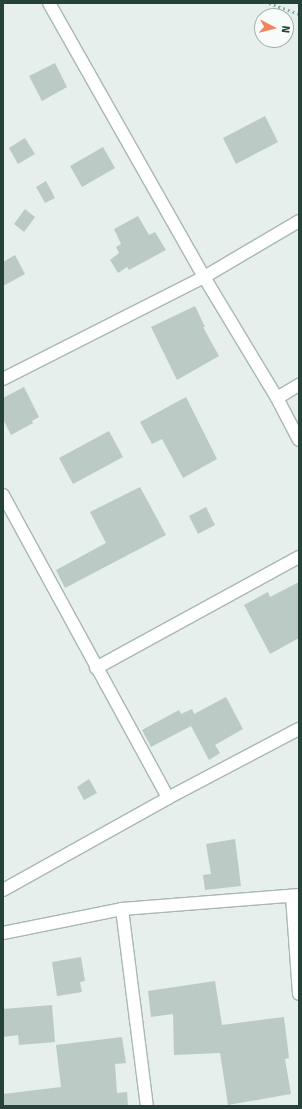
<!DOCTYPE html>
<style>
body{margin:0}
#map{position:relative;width:302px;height:1109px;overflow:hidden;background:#e6efeb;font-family:"Fira Sans",sans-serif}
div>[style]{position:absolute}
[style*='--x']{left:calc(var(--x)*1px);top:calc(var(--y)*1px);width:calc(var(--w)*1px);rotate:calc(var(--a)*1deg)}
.building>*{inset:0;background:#bbcac4}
.path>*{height:2.5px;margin-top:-1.25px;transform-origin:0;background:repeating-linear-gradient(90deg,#86b3a5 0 2px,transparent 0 5px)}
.roads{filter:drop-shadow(1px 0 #a8b8b2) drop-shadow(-1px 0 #a8b8b2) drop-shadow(0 1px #a8b8b2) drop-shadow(0 -1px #a8b8b2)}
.minor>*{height:12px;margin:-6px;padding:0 6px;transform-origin:6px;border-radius:6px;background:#fff}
span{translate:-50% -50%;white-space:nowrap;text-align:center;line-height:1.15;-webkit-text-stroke:4px #f7fbf9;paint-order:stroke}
.frame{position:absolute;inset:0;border:4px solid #24423a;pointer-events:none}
.north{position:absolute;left:254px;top:8px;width:40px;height:40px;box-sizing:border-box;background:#f7fbf9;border:1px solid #a3b1ad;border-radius:50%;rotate:97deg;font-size:11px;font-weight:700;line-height:16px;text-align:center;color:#24423a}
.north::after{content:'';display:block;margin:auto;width:14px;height:18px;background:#f4845f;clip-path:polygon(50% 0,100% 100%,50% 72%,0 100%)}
</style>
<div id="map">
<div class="building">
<div style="clip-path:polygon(55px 63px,67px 87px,42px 101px,29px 76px)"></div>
<div style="clip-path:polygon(265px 116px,278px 142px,236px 164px,223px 138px)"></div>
<div style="clip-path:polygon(25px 138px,35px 154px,18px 164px,9px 148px)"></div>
<div style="clip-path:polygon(103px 147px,115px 168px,82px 187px,70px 166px)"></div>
<div style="clip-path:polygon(46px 181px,55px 198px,45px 203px,36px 187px)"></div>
<div style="clip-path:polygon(25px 209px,35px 217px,24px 232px,14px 224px)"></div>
<div style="clip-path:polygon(138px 216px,149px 235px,155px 232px,166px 250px,129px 270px,127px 267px,118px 273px,110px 260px,119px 253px,116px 247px,121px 244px,114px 229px)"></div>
<div style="clip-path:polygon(15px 255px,25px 274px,3px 286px,3px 262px)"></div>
<div style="clip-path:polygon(195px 306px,205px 327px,203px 327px,219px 356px,177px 380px,151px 327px)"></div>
<div style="clip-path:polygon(24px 387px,39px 417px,32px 421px,33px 423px,11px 435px,3px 419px,3px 398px)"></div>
<div style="clip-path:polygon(186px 397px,217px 459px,183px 478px,162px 439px,152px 444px,140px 422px)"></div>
<div style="clip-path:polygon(109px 431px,123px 457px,73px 484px,59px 458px)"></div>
<div style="clip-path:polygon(140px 487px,166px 535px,65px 588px,56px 570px,106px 543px,90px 512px)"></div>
<div style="clip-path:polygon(206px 507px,215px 525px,198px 534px,189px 516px)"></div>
<div style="clip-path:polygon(299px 582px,299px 638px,270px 654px,244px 605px,268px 592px,270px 597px)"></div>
<div style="clip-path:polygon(226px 697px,243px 729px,215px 745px,220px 753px,209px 760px,191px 726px,151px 747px,142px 730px,179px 710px,181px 714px,192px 709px,194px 714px)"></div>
<div style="clip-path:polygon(89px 779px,97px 793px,84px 800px,77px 787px)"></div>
<div style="clip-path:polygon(235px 839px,241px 886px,205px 890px,203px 875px,211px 874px,206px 844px)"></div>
<div style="clip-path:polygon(81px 957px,85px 981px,80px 982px,82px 992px,57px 996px,52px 962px)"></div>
<div style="clip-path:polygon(215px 981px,222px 1025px,284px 1017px,289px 1058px,285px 1059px,291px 1094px,228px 1105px,220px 1053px,174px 1055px,173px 1014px,151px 1017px,148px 991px)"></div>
<div style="clip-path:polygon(52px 1005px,55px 1042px,19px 1045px,18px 1035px,3px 1037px,3px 1009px)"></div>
<div style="clip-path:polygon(122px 1037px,126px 1063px,115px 1064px,117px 1093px,127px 1092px,128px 1106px,3px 1106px,3px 1094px,61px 1087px,56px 1045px)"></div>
</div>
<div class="path">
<div style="--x:269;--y:3;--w:32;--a:20"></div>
</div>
<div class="roads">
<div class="minor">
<div style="--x:49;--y:3;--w:315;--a:60.5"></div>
<div style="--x:204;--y:277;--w:141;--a:58.9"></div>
<div style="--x:277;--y:398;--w:47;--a:62.4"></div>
<div style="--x:3;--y:379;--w:225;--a:-26.9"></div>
<div style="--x:204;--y:277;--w:110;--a:-30.5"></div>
<div style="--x:277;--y:398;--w:26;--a:-31"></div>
<div style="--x:3;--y:495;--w:345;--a:61.4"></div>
<div style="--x:96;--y:668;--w:231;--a:-28.7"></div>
<div style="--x:3;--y:890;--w:189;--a:-29.1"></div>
<div style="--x:168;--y:798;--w:148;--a:-27.8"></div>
<div style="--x:292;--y:896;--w:98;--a:85.9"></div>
<div style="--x:122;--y:909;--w:199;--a:82.8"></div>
<div style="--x:3;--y:933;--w:121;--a:-11.4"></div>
<div style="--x:122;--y:909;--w:178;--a:-4.5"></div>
</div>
</div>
<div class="frame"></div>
<div class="north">N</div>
</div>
